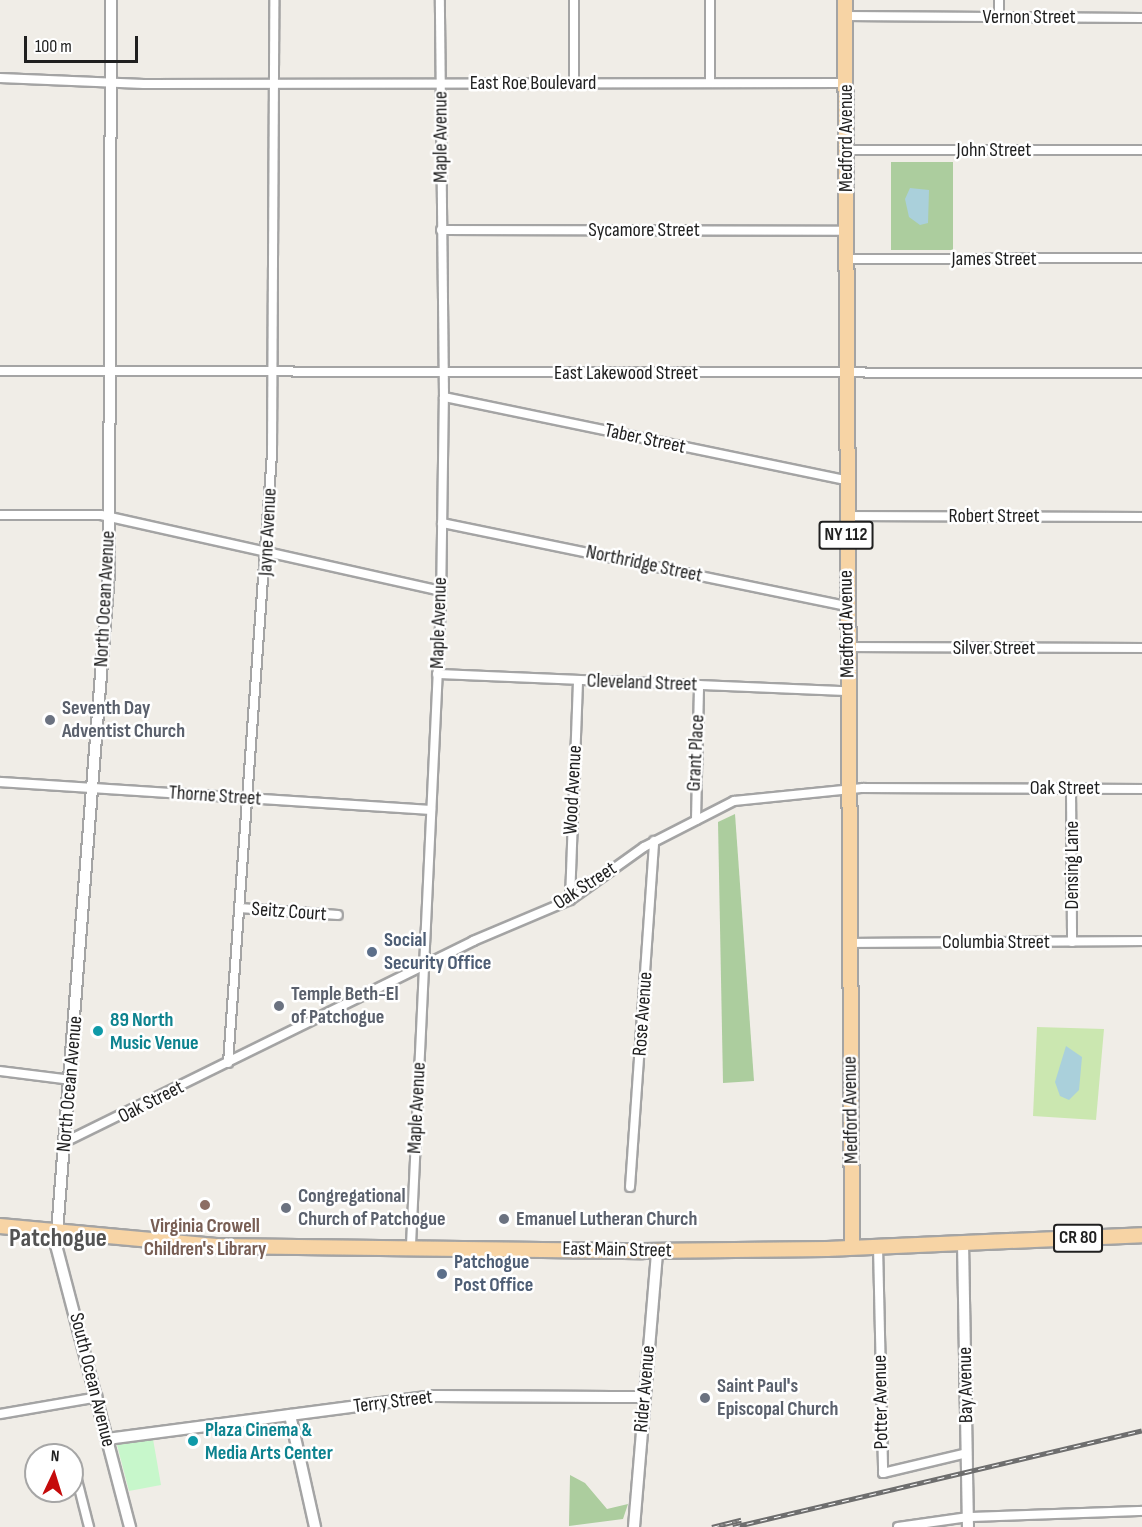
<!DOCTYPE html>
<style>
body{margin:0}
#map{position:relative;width:1142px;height:1527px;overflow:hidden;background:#f0ede7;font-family:"Sofia Sans Condensed",sans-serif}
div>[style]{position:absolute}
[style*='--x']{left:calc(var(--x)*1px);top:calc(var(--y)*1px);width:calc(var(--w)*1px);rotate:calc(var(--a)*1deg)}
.grass>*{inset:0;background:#cbe7b0}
.forest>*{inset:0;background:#accd9e}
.park>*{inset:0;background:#c7f7cb}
.water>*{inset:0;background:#aad0db}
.roads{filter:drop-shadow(2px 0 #a4a4a4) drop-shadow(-2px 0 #a4a4a4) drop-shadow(0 2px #a4a4a4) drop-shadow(0 -2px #a4a4a4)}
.minor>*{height:8px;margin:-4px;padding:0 4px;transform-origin:4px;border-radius:4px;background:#fff}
.tertiary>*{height:10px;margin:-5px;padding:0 5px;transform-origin:5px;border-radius:5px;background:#fff}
.primary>*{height:14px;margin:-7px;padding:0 7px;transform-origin:7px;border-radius:7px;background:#f7d4a5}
.rail>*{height:4.5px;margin-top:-2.25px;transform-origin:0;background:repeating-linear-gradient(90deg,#fff 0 7px,#6e6e6e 0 14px);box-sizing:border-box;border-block:2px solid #6e6e6e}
.dots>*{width:16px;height:16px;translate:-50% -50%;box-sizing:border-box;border:3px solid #fff;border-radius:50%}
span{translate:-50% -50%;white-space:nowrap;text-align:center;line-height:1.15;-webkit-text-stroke:5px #fff;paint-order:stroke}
.shield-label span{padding:2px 4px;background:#fff;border:2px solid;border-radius:4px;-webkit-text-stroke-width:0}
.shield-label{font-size:18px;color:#202020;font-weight:700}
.street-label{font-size:20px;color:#202020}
.worship-label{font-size:20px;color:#5b616d;font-weight:700}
.left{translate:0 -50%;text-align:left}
.service-label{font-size:20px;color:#4e5e75;font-weight:700}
.culture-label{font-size:20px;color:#0d838f;font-weight:700}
.education-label{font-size:20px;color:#785e54;font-weight:700}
.district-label{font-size:26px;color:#535353;font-weight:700}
.north{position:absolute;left:24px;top:1443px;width:60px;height:60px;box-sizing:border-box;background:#fff;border:2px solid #a6a6a6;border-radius:50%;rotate:4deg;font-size:16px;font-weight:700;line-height:24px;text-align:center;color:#202020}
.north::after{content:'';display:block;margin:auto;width:21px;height:27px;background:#c50b0b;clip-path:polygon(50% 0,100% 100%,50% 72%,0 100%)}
.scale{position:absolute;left:24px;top:36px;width:114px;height:27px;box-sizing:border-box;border:3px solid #202020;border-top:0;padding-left:8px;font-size:18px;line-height:21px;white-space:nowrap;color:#202020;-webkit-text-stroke:4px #fff;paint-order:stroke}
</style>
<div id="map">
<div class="grass">
<div style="clip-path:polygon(1037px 1027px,1104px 1029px,1096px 1120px,1033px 1116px)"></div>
</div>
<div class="forest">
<div style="clip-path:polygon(891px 162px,953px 162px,953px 250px,891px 250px)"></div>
<div style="clip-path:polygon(735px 814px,754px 1081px,723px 1083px,718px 822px)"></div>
<div style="clip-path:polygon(570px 1475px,585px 1483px,607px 1509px,628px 1504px,623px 1519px,569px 1526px)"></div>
</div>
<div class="park">
<div style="clip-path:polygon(153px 1439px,161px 1485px,129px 1491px,117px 1445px)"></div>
</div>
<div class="water">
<div style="clip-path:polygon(910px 188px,929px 190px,928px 223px,920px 225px,909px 217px,905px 199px)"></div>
<div style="clip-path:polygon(1066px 1046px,1082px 1057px,1079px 1090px,1069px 1100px,1060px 1096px,1055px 1082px)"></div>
</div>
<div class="roads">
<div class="minor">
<div style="--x:574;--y:0;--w:83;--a:90"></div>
<div style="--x:710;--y:0;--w:83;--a:90"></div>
<div style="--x:999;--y:0;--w:17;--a:90"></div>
<div style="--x:845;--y:16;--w:297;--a:0.4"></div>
<div style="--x:0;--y:78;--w:144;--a:2.4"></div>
<div style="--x:144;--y:84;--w:702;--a:-0.08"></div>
<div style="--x:846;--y:150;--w:296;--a:0"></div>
<div style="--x:441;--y:230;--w:405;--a:0.1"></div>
<div style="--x:846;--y:259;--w:296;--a:-0.2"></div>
<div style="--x:0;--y:371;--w:1142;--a:0.1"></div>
<div style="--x:444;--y:397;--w:410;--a:11.7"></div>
<div style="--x:0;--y:515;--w:101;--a:0"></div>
<div style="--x:101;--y:515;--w:348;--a:12.6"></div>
<div style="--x:846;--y:516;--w:296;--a:0.2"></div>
<div style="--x:442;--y:523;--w:413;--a:11.6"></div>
<div style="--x:847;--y:647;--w:295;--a:0.2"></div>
<div style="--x:437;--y:674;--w:411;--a:2.4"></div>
<div style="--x:0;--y:782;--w:432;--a:3.7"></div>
<div style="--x:1071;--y:788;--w:154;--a:89.6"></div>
<div style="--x:696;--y:820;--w:135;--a:-88.7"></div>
<div style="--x:570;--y:900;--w:219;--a:-87.9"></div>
<div style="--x:240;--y:908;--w:98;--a:4.1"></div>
<div style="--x:849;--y:943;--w:293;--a:-0.4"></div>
<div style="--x:228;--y:1063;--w:611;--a:-85.87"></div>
<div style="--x:272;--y:454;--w:454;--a:-89.7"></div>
<div style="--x:0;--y:1071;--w:72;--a:7.2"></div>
<div style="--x:65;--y:1142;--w:455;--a:-26.2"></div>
<div style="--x:473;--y:941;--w:105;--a:-22.9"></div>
<div style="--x:570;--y:900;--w:91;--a:-35.6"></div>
<div style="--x:644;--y:847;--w:101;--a:-27.1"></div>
<div style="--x:734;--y:801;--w:130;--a:-5.8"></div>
<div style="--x:863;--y:788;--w:279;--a:0.2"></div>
<div style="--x:630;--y:1187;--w:347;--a:-86"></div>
<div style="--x:411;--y:1245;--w:642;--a:-87.32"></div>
<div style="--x:441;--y:604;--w:207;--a:-89.2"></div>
<div style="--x:444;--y:397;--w:397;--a:-90.6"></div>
<div style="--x:878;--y:1246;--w:227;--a:88.7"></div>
<div style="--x:883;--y:1473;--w:86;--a:-13.4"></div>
<div style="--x:0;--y:1414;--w:99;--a:-9.8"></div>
<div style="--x:76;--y:1476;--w:53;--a:75.7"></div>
<div style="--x:898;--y:1527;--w:71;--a:-8.1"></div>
<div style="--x:968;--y:1517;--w:174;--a:-2"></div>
</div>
<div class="tertiary">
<div style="--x:111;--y:0;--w:573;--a:90.2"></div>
<div style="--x:109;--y:573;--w:674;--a:94.51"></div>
<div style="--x:56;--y:1245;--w:292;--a:75.3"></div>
<div style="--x:963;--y:1242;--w:285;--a:89"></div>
<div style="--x:290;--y:1415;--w:115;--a:77.4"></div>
<div style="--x:107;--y:1439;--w:330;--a:-7.5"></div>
<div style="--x:434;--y:1396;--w:211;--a:0.3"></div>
<div style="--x:634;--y:1527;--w:277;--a:-85.2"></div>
</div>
<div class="primary">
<div style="--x:845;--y:0;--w:1247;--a:89.68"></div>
<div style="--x:0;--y:1226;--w:217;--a:5.3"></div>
<div style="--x:216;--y:1246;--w:427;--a:0.7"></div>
<div style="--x:643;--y:1251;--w:184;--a:-0.6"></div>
<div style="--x:827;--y:1249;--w:315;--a:-2.5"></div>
</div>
</div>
<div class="rail">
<div style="--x:712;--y:1527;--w:30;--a:-14"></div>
<div style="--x:733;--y:1527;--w:420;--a:-13.3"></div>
</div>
<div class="dots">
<div style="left:50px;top:720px;background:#6b7280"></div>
<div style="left:372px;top:952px;background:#5c6f8a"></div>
<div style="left:279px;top:1006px;background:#6b7280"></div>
<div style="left:98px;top:1031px;background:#0f9aa8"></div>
<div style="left:205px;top:1205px;background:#8d6e63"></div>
<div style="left:286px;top:1208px;background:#6b7280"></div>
<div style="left:504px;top:1219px;background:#6b7280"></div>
<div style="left:442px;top:1274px;background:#5c6f8a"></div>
<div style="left:705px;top:1398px;background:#6b7280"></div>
<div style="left:193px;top:1441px;background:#0f9aa8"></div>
</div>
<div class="shield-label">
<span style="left:846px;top:535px">NY 112</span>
<span style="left:1078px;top:1238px">CR 80</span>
</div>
<div class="street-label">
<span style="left:1029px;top:17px">Vernon Street</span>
<span style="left:533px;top:83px">East Roe Boulevard</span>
<span style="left:441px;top:137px;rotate:-90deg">Maple Avenue</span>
<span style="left:846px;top:138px;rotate:-90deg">Medford Avenue</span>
<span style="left:994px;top:150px">John Street</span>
<span style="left:644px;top:230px">Sycamore Street</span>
<span style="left:994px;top:259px">James Street</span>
<span style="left:626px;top:373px">East Lakewood Street</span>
<span style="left:645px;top:439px;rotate:12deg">Taber Street</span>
<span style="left:994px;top:516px">Robert Street</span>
<span style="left:268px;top:532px;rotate:-87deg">Jayne Avenue</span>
<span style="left:644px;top:564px;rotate:12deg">Northridge Street</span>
<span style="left:105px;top:599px;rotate:-87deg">North Ocean Avenue</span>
<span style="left:439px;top:623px;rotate:-88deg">Maple Avenue</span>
<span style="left:847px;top:624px;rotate:-91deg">Medford Avenue</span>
<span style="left:994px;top:648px">Silver Street</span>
<span style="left:642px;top:683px;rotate:2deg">Cleveland Street</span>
<span style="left:696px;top:753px;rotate:-87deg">Grant Place</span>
<span style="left:1065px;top:788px">Oak Street</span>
<span style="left:573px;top:790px;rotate:-87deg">Wood Avenue</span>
<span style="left:215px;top:796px;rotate:4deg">Thorne Street</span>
<span style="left:1072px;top:865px;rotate:-90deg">Densing Lane</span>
<span style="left:585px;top:886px;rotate:-33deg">Oak Street</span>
<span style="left:289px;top:912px;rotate:4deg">Seitz Court</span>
<span style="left:996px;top:942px">Columbia Street</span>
<span style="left:643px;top:1014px;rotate:-86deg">Rose Avenue</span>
<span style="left:70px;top:1084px;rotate:-85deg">North Ocean Avenue</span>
<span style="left:151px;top:1102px;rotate:-27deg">Oak Street</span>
<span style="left:417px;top:1108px;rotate:-87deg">Maple Avenue</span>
<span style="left:851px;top:1110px;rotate:-91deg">Medford Avenue</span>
<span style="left:617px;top:1250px;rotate:1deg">East Main Street</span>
<span style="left:92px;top:1380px;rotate:76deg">South Ocean Avenue</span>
<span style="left:966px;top:1385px;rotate:-91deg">Bay Avenue</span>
<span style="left:645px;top:1389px;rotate:-85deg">Rider Avenue</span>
<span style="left:393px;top:1402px;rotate:-7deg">Terry Street</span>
<span style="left:881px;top:1402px;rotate:-91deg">Potter Avenue</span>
</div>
<div class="worship-label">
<span class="left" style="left:62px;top:720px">Seventh Day<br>Adventist Church</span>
<span class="left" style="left:291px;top:1006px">Temple Beth-El<br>of Patchogue</span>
<span class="left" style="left:298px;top:1208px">Congregational<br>Church of Patchogue</span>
<span class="left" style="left:516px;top:1219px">Emanuel Lutheran Church</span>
<span class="left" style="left:717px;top:1398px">Saint Paul's<br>Episcopal Church</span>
</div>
<div class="service-label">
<span class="left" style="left:384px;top:952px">Social<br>Security Office</span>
<span class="left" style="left:454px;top:1274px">Patchogue<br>Post Office</span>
</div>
<div class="culture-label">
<span class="left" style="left:110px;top:1032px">89 North<br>Music Venue</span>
<span class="left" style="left:205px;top:1442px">Plaza Cinema &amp;<br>Media Arts Center</span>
</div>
<div class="education-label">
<span style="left:205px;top:1238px">Virginia Crowell<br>Children's Library</span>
</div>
<div class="district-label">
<span style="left:58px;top:1239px">Patchogue</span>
</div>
<div class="north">N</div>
<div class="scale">100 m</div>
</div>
